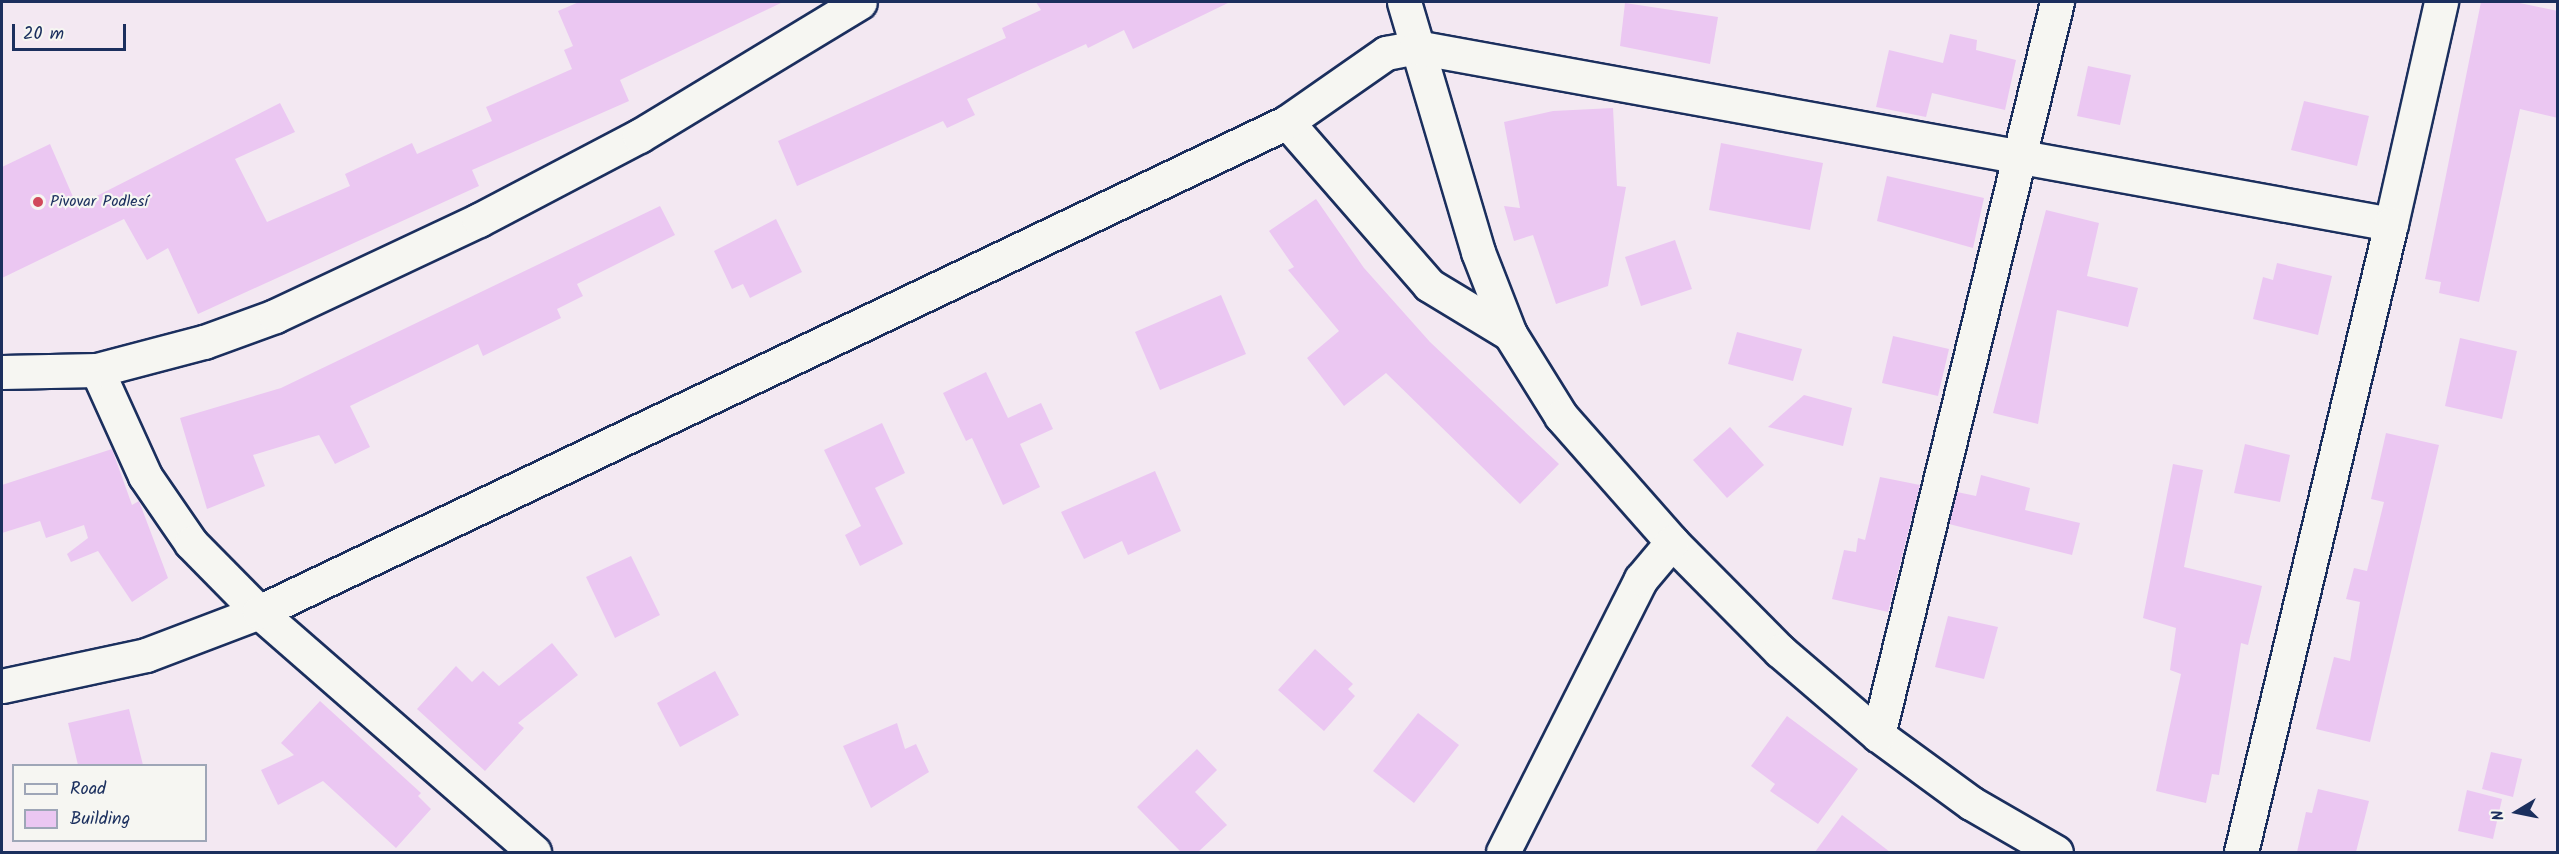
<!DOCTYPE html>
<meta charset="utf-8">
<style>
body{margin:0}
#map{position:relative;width:2559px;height:854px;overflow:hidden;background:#f3e8f2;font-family:Kalam,sans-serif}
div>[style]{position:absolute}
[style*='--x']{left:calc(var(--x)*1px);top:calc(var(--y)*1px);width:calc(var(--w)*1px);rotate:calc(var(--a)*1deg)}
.building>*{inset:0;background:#ebc7f2}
.roads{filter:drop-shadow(2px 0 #1b2f5e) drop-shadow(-2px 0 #1b2f5e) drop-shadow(0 2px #1b2f5e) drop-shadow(0 -2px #1b2f5e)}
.minor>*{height:33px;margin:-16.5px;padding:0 16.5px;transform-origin:16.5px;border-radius:16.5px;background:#f6f6f2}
.dots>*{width:16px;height:16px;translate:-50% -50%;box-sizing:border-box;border:3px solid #f6f6f2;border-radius:50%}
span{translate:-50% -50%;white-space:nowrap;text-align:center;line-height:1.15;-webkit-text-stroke:4.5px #f6f6f2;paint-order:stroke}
.poi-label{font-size:16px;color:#1b2f5e}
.left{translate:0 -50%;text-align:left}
.frame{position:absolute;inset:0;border:3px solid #1b2f5e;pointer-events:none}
.legend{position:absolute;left:12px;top:764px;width:195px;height:78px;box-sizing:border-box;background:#f6f6f2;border:2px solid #9ea6b7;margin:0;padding:8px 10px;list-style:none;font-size:18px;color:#1b2f5e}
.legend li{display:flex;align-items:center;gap:12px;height:30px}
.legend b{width:30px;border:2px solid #9ea6b7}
.north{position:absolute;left:2487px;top:782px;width:60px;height:60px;-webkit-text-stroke:4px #f6f6f2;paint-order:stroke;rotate:260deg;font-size:16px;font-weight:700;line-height:24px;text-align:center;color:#1b2f5e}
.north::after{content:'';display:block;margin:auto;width:21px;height:27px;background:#1b2f5e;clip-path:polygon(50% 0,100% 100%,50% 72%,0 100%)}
.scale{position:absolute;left:12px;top:24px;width:114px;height:27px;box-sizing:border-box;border:3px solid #1b2f5e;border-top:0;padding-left:8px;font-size:18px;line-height:21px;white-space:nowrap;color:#1b2f5e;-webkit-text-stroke:4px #f6f6f2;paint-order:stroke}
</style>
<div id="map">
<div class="building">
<div style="clip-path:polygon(579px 2px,783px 2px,620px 80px,629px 101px,472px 170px,479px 186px,198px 314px,168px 248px,147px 260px,124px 219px,2px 278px,2px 167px,50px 144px,77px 206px,280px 103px,295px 132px,235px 159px,267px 222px,350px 186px,345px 174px,412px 143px,417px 154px,492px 121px,486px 107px,572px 69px,564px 50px,573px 46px,558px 11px)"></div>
<div style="clip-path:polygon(1036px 2px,1230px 2px,1133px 49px,1124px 30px,1088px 48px,1086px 44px,967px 99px,975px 115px,947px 128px,943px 121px,797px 186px,778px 141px,1006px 38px,1002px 28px,1041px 10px)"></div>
<div style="clip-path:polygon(2481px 2px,2515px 2px,2558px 11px,2558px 118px,2520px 109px,2479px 302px,2439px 293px,2441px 282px,2425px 279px)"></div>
<div style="clip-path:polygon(1625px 3px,1718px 17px,1710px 64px,1620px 46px)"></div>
<div style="clip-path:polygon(1950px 34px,1977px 40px,1976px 50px,2016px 60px,2005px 110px,1932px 93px,1926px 117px,1876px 107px,1889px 50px,1943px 63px)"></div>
<div style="clip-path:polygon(2088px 66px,2131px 75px,2120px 125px,2077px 116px)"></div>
<div style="clip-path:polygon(2304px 101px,2369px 116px,2357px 166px,2291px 150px)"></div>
<div style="clip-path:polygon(1613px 108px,1617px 186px,1626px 187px,1608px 286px,1556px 304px,1533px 235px,1514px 241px,1504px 206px,1520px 208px,1504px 122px,1553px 111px)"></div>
<div style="clip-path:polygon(1721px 143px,1823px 163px,1810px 230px,1709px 210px)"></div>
<div style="clip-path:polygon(1887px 176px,1984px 198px,1973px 248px,1877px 221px)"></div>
<div style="clip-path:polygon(1316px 199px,1364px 268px,1430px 342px,1559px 464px,1520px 504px,1386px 373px,1344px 406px,1307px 358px,1339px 331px,1288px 270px,1294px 267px,1269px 231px)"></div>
<div style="clip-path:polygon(660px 206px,675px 235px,577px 284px,583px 296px,557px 309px,561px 318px,483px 356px,478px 344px,350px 406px,370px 447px,335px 464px,319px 435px,253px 455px,265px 486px,207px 509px,180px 418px,281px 388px)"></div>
<div style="clip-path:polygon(2046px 210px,2099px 223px,2087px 276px,2138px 288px,2128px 327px,2057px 310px,2038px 424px,1993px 413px)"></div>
<div style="clip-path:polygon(776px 219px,802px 272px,750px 298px,743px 284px,732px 289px,714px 251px)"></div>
<div style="clip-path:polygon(1675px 240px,1692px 289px,1641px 306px,1625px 257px)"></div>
<div style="clip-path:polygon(2277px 263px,2332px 276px,2318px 335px,2253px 319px,2263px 277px,2273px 280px)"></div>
<div style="clip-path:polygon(1221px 295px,1246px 354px,1160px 390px,1135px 332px)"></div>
<div style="clip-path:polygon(1737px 332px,1802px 349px,1793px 381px,1728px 364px)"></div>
<div style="clip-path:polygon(1893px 336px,1949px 349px,1938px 396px,1882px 383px)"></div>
<div style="clip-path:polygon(2460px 338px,2517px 351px,2502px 419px,2445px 406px)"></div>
<div style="clip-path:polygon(986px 372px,1008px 418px,1041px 403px,1053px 429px,1020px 444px,1040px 487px,1003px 505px,972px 438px,966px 441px,943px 393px)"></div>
<div style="clip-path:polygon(1804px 395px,1852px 408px,1843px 446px,1768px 427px)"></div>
<div style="clip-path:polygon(882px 423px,905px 473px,875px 488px,903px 544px,860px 566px,845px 535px,861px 526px,824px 450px)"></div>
<div style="clip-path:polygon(1730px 427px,1764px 465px,1727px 498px,1693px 460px)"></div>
<div style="clip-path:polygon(2386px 433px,2439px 445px,2370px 742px,2316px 729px,2334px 657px,2350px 661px,2360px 602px,2346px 599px,2354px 568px,2367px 571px,2384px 502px,2371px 499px)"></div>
<div style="clip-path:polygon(2245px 444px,2290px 455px,2280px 502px,2234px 493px)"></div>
<div style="clip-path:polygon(112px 449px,132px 505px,139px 501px,168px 578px,132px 602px,98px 551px,71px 562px,67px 554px,88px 538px,84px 525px,46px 538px,40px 521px,2px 533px,2px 485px)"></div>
<div style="clip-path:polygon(2173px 464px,2203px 470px,2184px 567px,2262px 586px,2248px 645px,2241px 643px,2219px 775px,2212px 774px,2206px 803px,2156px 791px,2181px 674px,2170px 670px,2176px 628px,2143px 618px)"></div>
<div style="clip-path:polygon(1155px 471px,1181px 531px,1128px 555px,1122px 541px,1084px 559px,1061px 512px)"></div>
<div style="clip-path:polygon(1981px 475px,2030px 488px,2025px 510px,2080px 523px,2072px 555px,1949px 524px,1957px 492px,1976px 496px)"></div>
<div style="clip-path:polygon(1880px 477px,1920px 485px,1888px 612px,1832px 599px,1844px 550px,1856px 552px,1858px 538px,1865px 540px)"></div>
<div style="clip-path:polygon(631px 556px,660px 615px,615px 638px,586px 577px)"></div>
<div style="clip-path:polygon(1948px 616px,1998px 627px,1984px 679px,1935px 667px)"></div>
<div style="clip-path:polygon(552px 643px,578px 675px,518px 723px,524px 728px,485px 771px,417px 709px,456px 666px,472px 682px,483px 671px,499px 686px)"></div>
<div style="clip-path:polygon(1315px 649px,1353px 684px,1348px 689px,1355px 696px,1324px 731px,1278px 690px)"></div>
<div style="clip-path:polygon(715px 671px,739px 715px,680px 747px,657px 703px)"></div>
<div style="clip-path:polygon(320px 701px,421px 793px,418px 796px,431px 809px,396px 848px,323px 781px,278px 805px,261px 770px,294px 755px,281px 743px)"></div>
<div style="clip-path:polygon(129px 709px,143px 765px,78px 765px,68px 723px)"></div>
<div style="clip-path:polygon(1418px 713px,1459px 745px,1414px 803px,1373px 771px)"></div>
<div style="clip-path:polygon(1787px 716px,1858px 769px,1818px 824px,1770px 791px,1775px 784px,1751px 766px)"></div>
<div style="clip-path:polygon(897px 723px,905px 749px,916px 744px,929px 772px,871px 808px,843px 746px)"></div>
<div style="clip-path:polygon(1197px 749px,1217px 770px,1195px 792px,1227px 825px,1198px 852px,1181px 852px,1137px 807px)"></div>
<div style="clip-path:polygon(2491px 752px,2522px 759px,2513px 797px,2482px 789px)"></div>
<div style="clip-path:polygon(2318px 789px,2369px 801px,2356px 852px,2297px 852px,2306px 812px,2312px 813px)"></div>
<div style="clip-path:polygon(2467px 790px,2502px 799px,2493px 839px,2458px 831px)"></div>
<div style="clip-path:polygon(1842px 815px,1890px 852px,1815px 852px)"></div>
</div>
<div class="roads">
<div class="minor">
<div style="--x:1404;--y:2;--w:261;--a:73.5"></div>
<div style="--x:1478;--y:252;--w:88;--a:68.7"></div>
<div style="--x:1510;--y:334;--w:97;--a:58.1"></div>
<div style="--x:1561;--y:416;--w:168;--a:48.6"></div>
<div style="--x:1672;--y:542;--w:153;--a:45.3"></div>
<div style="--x:1780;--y:651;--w:129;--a:40.6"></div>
<div style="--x:1878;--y:735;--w:115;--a:36.2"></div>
<div style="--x:1971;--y:803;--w:98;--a:30"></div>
<div style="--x:1287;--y:122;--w:216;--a:48.9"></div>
<div style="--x:1429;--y:285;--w:95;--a:31.2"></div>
<div style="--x:97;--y:370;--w:116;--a:65.6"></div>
<div style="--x:145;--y:476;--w:81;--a:55.5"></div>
<div style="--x:191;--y:543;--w:97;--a:45.4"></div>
<div style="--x:259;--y:612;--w:365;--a:41.1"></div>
<div style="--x:2;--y:372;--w:95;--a:-1.2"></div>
<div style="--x:97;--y:370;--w:111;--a:-14.7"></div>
<div style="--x:204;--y:342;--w:76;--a:-20.1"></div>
<div style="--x:275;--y:316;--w:225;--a:-25.2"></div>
<div style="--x:479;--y:220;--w:181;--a:-27.7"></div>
<div style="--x:639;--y:136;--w:258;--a:-31.2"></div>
<div style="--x:2;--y:686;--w:147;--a:-12.1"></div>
<div style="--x:146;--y:655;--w:121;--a:-20.8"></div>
<div style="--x:259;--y:612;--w:1139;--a:-25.48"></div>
<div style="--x:1287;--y:122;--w:121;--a:-34.9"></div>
<div style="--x:1386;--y:53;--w:31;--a:-11"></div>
<div style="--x:1416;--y:47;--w:991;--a:10.29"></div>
<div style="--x:2391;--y:224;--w:228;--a:-77.3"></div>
<div style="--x:1878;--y:735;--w:755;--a:-76.28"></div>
<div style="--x:1503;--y:852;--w:306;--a:-63.2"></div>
<div style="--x:1641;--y:579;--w:48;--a:-50"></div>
<div style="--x:2241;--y:852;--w:646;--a:-76.57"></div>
</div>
</div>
<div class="dots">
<div style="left:38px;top:202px;background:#d1495b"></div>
</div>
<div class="poi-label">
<span class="left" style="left:50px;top:202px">Pivovar Podlesí</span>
</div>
<div class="frame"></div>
<ul class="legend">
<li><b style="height:8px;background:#f6f6f2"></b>Road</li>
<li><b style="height:16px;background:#ebc7f2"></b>Building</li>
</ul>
<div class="north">N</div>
<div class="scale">20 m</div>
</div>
